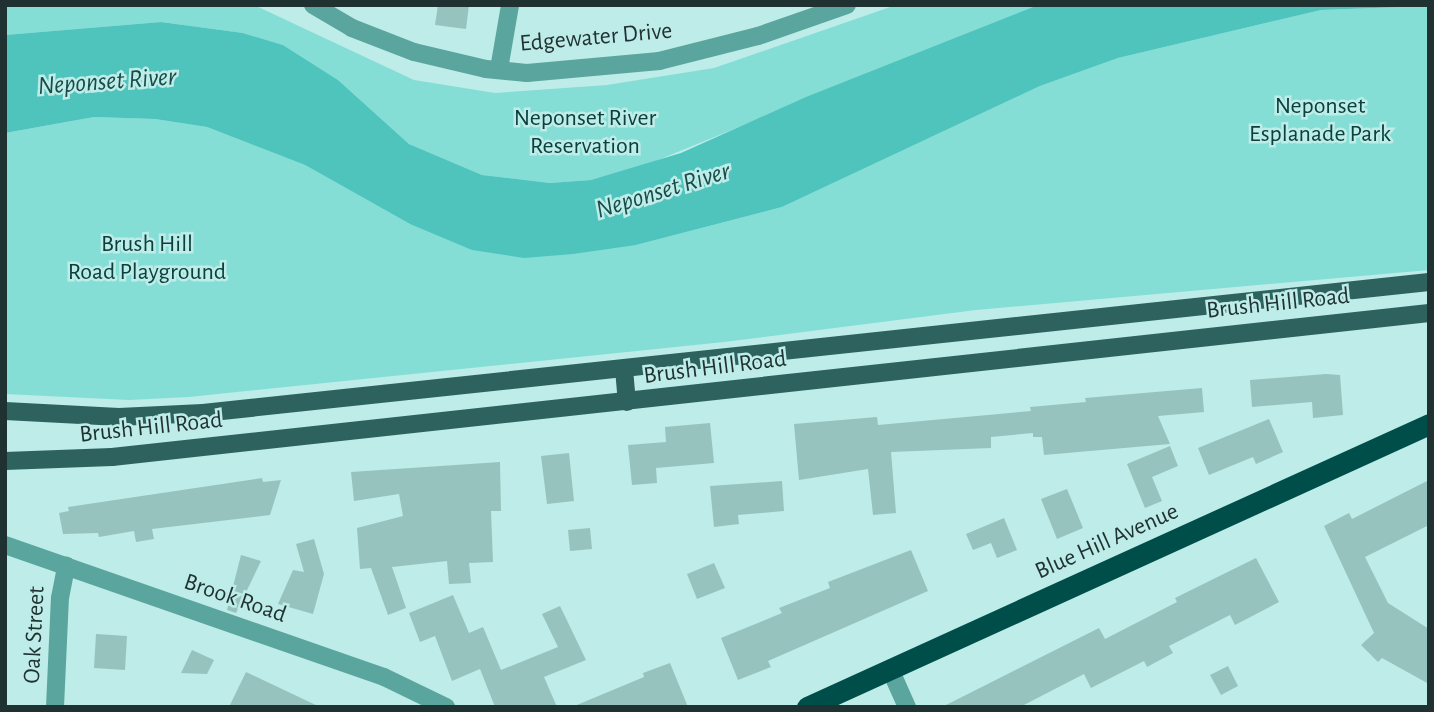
<!DOCTYPE html>
<style>
body{margin:0}
#map{position:relative;width:1434px;height:712px;overflow:hidden;background:#beece8;font-family:"Alegreya Sans",sans-serif}
div>[style]{position:absolute}
[style*='--x']{left:calc(var(--x)*1px);top:calc(var(--y)*1px);width:calc(var(--w)*1px);rotate:calc(var(--a)*1deg)}
.green>*{inset:0;background:#84ded6}
.water>*{inset:0;background:#4fc4bc}
.building>*{inset:0;background:#96c3be}
.minor>*{height:18px;margin:-9px;padding:0 9px;transform-origin:9px;border-radius:9px;background:#5ba59f}
.major>*{height:18px;margin:-9px;padding:0 9px;transform-origin:9px;border-radius:9px;background:#2e625e}
.highway>*{height:21px;margin:-10.5px;padding:0 10.5px;transform-origin:10.5px;border-radius:10.5px;background:#004e4a}
span{translate:-50% -50%;white-space:nowrap;text-align:center;line-height:1.15;-webkit-text-stroke:5px #beece8;paint-order:stroke}
.street-label{font-size:24px;color:#1f3130}
.park-label{font-size:24px;color:#0a413d}
.water-label{font-size:26px;color:#184c48;font-style:italic}
.frame{position:absolute;inset:0;border:7px solid #1f3130;pointer-events:none}
</style>
<div id="map">
<div class="green">
<div style="clip-path:polygon(5px 5px,254px 5px,414px 80px,495px 93px,607px 85px,714px 68px,896px 5px,1038px 5px,636px 169px,591px 180px,550px 183px,482px 175px,409px 144px,338px 80px,283px 45px,243px 33px,161px 22px,5px 35px)"></div>
<div style="clip-path:polygon(1429px 6px,1429px 270px,976px 310px,724px 342px,189px 397px,129px 400px,5px 394px,5px 133px,94px 117px,155px 119px,207px 127px,305px 165px,410px 224px,636px 245px,782px 207px,1040px 86px,1118px 58px,1321px 10px)"></div>
</div>
<div class="water">
<div style="clip-path:polygon(1038px 5px,1429px 6px,1321px 10px,1118px 58px,1040px 86px,782px 207px,636px 245px,573px 254px,524px 258px,472px 250px,410px 224px,305px 165px,207px 127px,155px 119px,94px 117px,5px 133px,5px 35px,161px 22px,243px 33px,283px 45px,338px 80px,409px 144px,482px 175px,550px 183px,591px 180px,681px 153px,806px 97px)"></div>
</div>
<div class="building">
<div style="clip-path:polygon(438px 5px,469px 5px,466px 29px,435px 25px)"></div>
<div style="clip-path:polygon(1326px 374px,1340px 375px,1343px 415px,1313px 418px,1312px 402px,1252px 407px,1250px 380px)"></div>
<div style="clip-path:polygon(1202px 388px,1204px 412px,1158px 416px,1170px 444px,1044px 455px,1042px 437px,1033px 437px,1033px 433px,991px 437px,991px 448px,891px 452px,896px 513px,873px 515px,868px 469px,799px 480px,794px 424px,877px 417px,878px 425px,1031px 411px,1030px 407px,1086px 402px,1085px 398px)"></div>
<div style="clip-path:polygon(1269px 419px,1283px 452px,1256px 464px,1253px 457px,1209px 475px,1198px 448px)"></div>
<div style="clip-path:polygon(710px 423px,714px 463px,656px 468px,657px 483px,632px 485px,628px 445px,666px 442px,665px 427px)"></div>
<div style="clip-path:polygon(1170px 446px,1178px 466px,1152px 477px,1162px 501px,1145px 508px,1127px 464px)"></div>
<div style="clip-path:polygon(569px 453px,574px 501px,547px 504px,541px 456px)"></div>
<div style="clip-path:polygon(500px 462px,501px 511px,491px 511px,493px 562px,469px 563px,471px 583px,449px 584px,447px 561px,392px 567px,406px 608px,388px 615px,371px 568px,360px 569px,357px 528px,403px 516px,399px 494px,354px 501px,351px 472px)"></div>
<div style="clip-path:polygon(262px 478px,263px 482px,281px 480px,270px 515px,152px 529px,154px 539px,136px 542px,134px 531px,99px 537px,98px 533px,63px 534px,59px 513px,69px 511px,68px 507px)"></div>
<div style="clip-path:polygon(1429px 480px,1429px 525px,1365px 557px,1388px 603px,1429px 629px,1429px 684px,1382px 658px,1378px 662px,1361px 645px,1374px 633px,1324px 526px,1349px 513px,1352px 519px)"></div>
<div style="clip-path:polygon(782px 481px,784px 511px,738px 515px,739px 524px,714px 527px,710px 486px)"></div>
<div style="clip-path:polygon(1067px 489px,1083px 528px,1057px 539px,1041px 499px)"></div>
<div style="clip-path:polygon(1004px 518px,1017px 550px,997px 558px,991px 543px,973px 550px,966px 534px)"></div>
<div style="clip-path:polygon(590px 528px,592px 549px,570px 551px,568px 530px)"></div>
<div style="clip-path:polygon(314px 539px,324px 574px,313px 614px,278px 604px,293px 570px,304px 572px,296px 544px)"></div>
<div style="clip-path:polygon(911px 550px,928px 591px,768px 661px,771px 667px,738px 680px,721px 638px,782px 613px,779px 608px,830px 588px,828px 582px)"></div>
<div style="clip-path:polygon(241px 555px,261px 561px,236px 613px,227px 610px)"></div>
<div style="clip-path:polygon(1256px 558px,1279px 602px,1235px 625px,1230px 615px,1169px 646px,1173px 653px,1147px 667px,1144px 661px,1091px 688px,1084px 674px,1020px 707px,942px 707px,1099px 628px,1105px 639px,1177px 602px,1175px 598px)"></div>
<div style="clip-path:polygon(714px 563px,725px 588px,697px 599px,687px 574px)"></div>
<div style="clip-path:polygon(453px 595px,469px 633px,483px 627px,501px 670px,558px 647px,542px 614px,560px 606px,586px 660px,544px 677px,557px 707px,495px 707px,480px 669px,452px 681px,435px 636px,420px 642px,409px 613px)"></div>
<div style="clip-path:polygon(96px 634px,127px 636px,125px 670px,94px 668px)"></div>
<div style="clip-path:polygon(192px 650px,214px 660px,207px 674px,181px 673px)"></div>
<div style="clip-path:polygon(670px 663px,688px 707px,572px 707px,644px 677px,643px 673px)"></div>
<div style="clip-path:polygon(1228px 666px,1238px 686px,1221px 695px,1210px 675px)"></div>
<div style="clip-path:polygon(246px 672px,320px 707px,229px 707px)"></div>
</div>
<div class="minor">
<div style="--x:313;--y:5;--w:45;--a:30.5"></div>
<div style="--x:352;--y:28;--w:66;--a:21.2"></div>
<div style="--x:414;--y:52;--w:74;--a:13.3"></div>
<div style="--x:486;--y:69;--w:41;--a:5.6"></div>
<div style="--x:527;--y:73;--w:133;--a:-5.2"></div>
<div style="--x:659;--y:61;--w:102;--a:-14.2"></div>
<div style="--x:758;--y:36;--w:94;--a:-19.2"></div>
<div style="--x:499;--y:69;--w:65;--a:-80.2"></div>
<div style="--x:5;--y:545;--w:401;--a:19.2"></div>
<div style="--x:384;--y:677;--w:69;--a:25.8"></div>
<div style="--x:890;--y:669;--w:42;--a:65.9"></div>
<div style="--x:55;--y:707;--w:109;--a:-87.4"></div>
<div style="--x:60;--y:598;--w:33;--a:-79"></div>
</div>
<div class="major">
<div style="--x:624;--y:369;--w:33;--a:85"></div>
<div style="--x:5;--y:411;--w:114;--a:3"></div>
<div style="--x:119;--y:417;--w:84;--a:-2.7"></div>
<div style="--x:203;--y:413;--w:1233;--a:-6.1"></div>
<div style="--x:5;--y:461;--w:107;--a:-2.1"></div>
<div style="--x:112;--y:457;--w:1325;--a:-6.24"></div>
</div>
<div class="highway">
<div style="--x:807;--y:707;--w:683;--a:-24.46"></div>
</div>
<div class="street-label">
<span style="left:596px;top:38px;rotate:-5deg">Edgewater Drive</span>
<span style="left:1278px;top:304px;rotate:-6deg">Brush Hill Road</span>
<span style="left:715px;top:368px;rotate:-7deg">Brush Hill Road</span>
<span style="left:151px;top:428px;rotate:-6deg">Brush Hill Road</span>
<span style="left:1107px;top:542px;rotate:-24deg">Blue Hill Avenue</span>
<span style="left:235px;top:599px;rotate:19deg">Brook Road</span>
<span style="left:35px;top:635px;rotate:-87deg">Oak Street</span>
</div>
<div class="park-label">
<span style="left:1320px;top:121px">Neponset<br>Esplanade Park</span>
<span style="left:585px;top:133px">Neponset River<br>Reservation</span>
<span style="left:147px;top:259px">Brush Hill<br>Road Playground</span>
</div>
<div class="water-label">
<span style="left:107px;top:82px;rotate:-4deg">Neponset River</span>
<span style="left:663px;top:191px;rotate:-17deg">Neponset River</span>
</div>
<div class="frame"></div>
</div>
